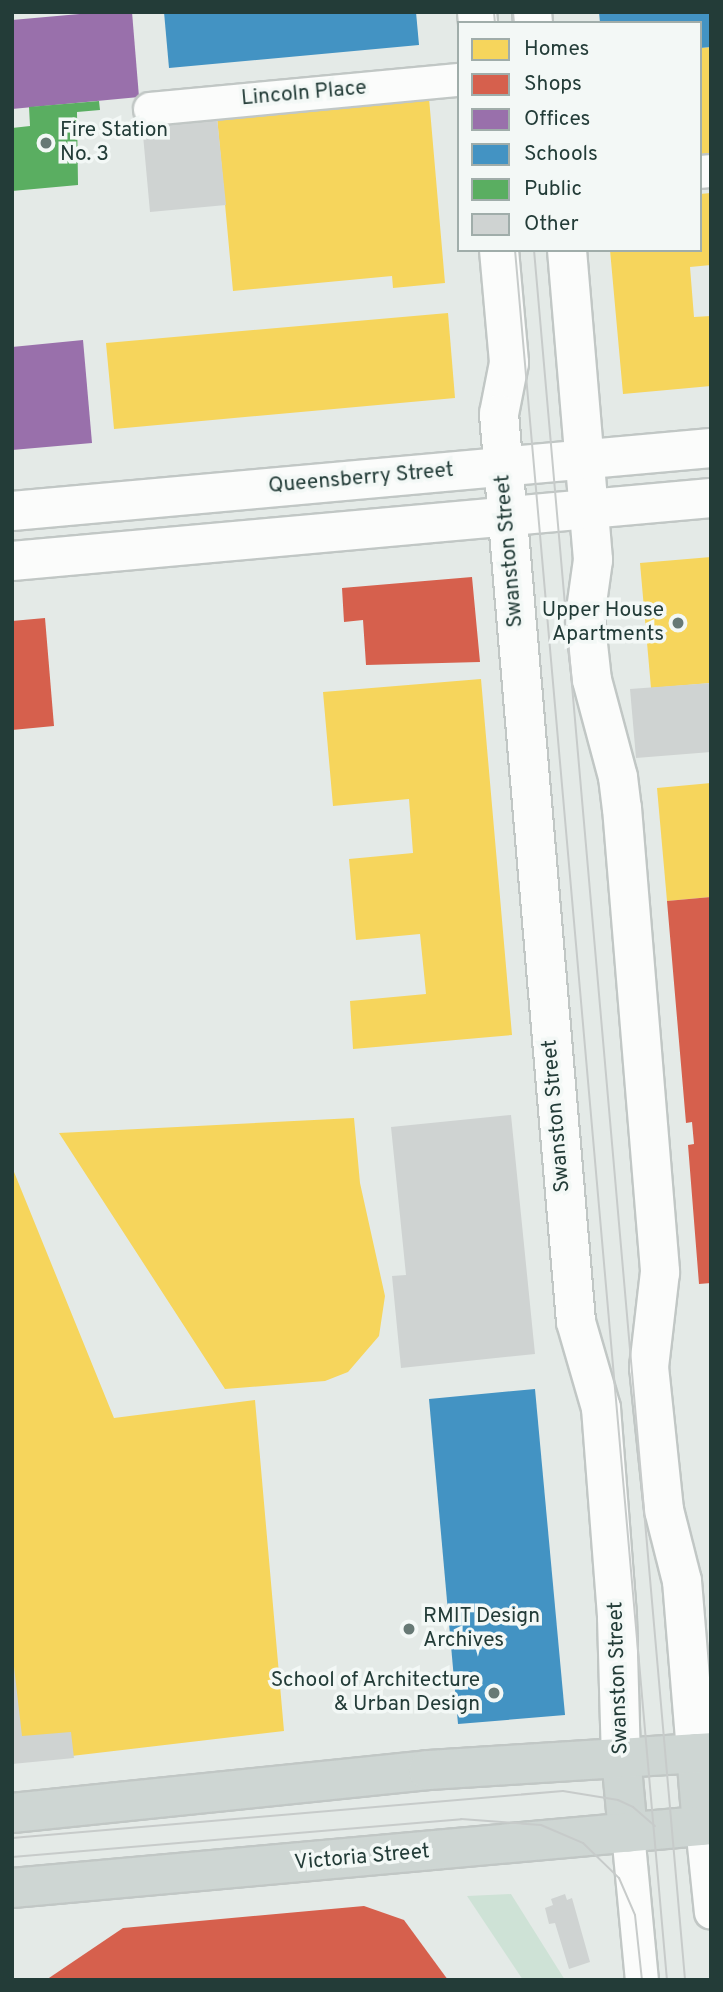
<!DOCTYPE html>
<style>
body{margin:0}
#map{position:relative;width:723px;height:1992px;overflow:hidden;background:#e4eae7;font-family:Overpass,sans-serif}
div>[style]{position:absolute}
[style*='--x']{left:calc(var(--x)*1px);top:calc(var(--y)*1px);width:calc(var(--w)*1px);rotate:calc(var(--a)*1deg)}
.green>*{inset:0;background:#cee2d6}
.homes>*{inset:0;background:#f6d55c}
.shops>*{inset:0;background:#d6604d}
.offices>*{inset:0;background:#9970ab}
.schools>*{inset:0;background:#4393c3}
.public>*{inset:0;background:#5aae61}
.building>*{inset:0;background:#cfd3d2}
.roads{filter:drop-shadow(2px 0 #c1c7c5) drop-shadow(-2px 0 #c1c7c5) drop-shadow(0 2px #c1c7c5) drop-shadow(0 -2px #c1c7c5)}
.minor>*{height:32px;margin:-16px;padding:0 16px;transform-origin:16px;border-radius:16px;background:#fbfcfb}
.tertiary>*{height:38px;margin:-19px;padding:0 19px;transform-origin:19px;border-radius:19px;background:#fbfcfb}
.secondary>*{height:38px;margin:-19px;padding:0 19px;transform-origin:19px;border-radius:19px;background:#fbfcfb}
.primary>*{height:38px;margin:-19px;padding:0 19px;transform-origin:19px;border-radius:19px;background:#ced6d3}
.tram>*{height:2px;margin:-1px;padding:0 1px;transform-origin:1px;border-radius:1px;background:#c7cbca}
.dots>*{width:19px;height:19px;translate:-50% -50%;box-sizing:border-box;border:4px solid #f3f8f6;border-radius:50%}
span{translate:-50% -50%;white-space:nowrap;text-align:center;line-height:1.15;-webkit-text-stroke:7px #f3f8f6;paint-order:stroke}
.street-label{font-size:21px;color:#233c38}
.poi-label{font-size:21px;color:#233c38}
.left{translate:0 -50%;text-align:left}
.right{translate:-100% -50%;text-align:right}
.frame{position:absolute;inset:0;border:14px solid #233c38;pointer-events:none}
.legend{position:absolute;left:457px;top:21px;width:245px;height:231px;box-sizing:border-box;background:#f3f8f6;border:2px solid #a0adaa;margin:0;padding:9px 12px;list-style:none;font-size:21px;color:#233c38}
.legend li{display:flex;align-items:center;gap:14px;height:35px}
.legend b{width:35px;border:2px solid #a0adaa}
</style>
<div id="map">
<div class="green">
<div style="clip-path:polygon(511px 1894px,565px 1980px,523px 1980px,467px 1896px)"></div>
</div>
<div class="homes">
<div style="clip-path:polygon(711px 47px,711px 160px,700px 161px,700px 48px)"></div>
<div style="clip-path:polygon(429px 98px,445px 283px,393px 288px,392px 276px,233px 291px,217px 117px)"></div>
<div style="clip-path:polygon(711px 193px,711px 265px,690px 267px,694px 317px,711px 316px,711px 386px,623px 394px,610px 250px,700px 250px,700px 194px)"></div>
<div style="clip-path:polygon(448px 313px,455px 398px,114px 429px,106px 343px)"></div>
<div style="clip-path:polygon(711px 557px,711px 683px,651px 688px,640px 563px)"></div>
<div style="clip-path:polygon(481px 679px,512px 1035px,353px 1049px,350px 1001px,426px 994px,420px 934px,356px 940px,349px 859px,413px 853px,409px 799px,333px 806px,323px 692px)"></div>
<div style="clip-path:polygon(711px 783px,711px 897px,667px 901px,657px 788px)"></div>
<div style="clip-path:polygon(354px 1118px,360px 1183px,385px 1296px,379px 1336px,348px 1372px,325px 1381px,225px 1389px,59px 1133px)"></div>
<div style="clip-path:polygon(12px 1167px,114px 1418px,255px 1400px,284px 1731px,12px 1763px)"></div>
</div>
<div class="shops">
<div style="clip-path:polygon(472px 577px,480px 662px,366px 665px,363px 620px,344px 622px,342px 588px)"></div>
<div style="clip-path:polygon(45px 618px,54px 726px,12px 730px,12px 621px)"></div>
<div style="clip-path:polygon(711px 897px,711px 1283px,699px 1284px,688px 1145px,694px 1144px,692px 1122px,686px 1123px,667px 901px)"></div>
<div style="clip-path:polygon(364px 1906px,404px 1920px,448px 1980px,46px 1980px,123px 1928px)"></div>
</div>
<div class="offices">
<div style="clip-path:polygon(102px 12px,132px 12px,139px 97px,12px 109px,12px 20px)"></div>
<div style="clip-path:polygon(83px 340px,92px 443px,12px 450px,12px 347px)"></div>
</div>
<div class="schools">
<div style="clip-path:polygon(164px 12px,416px 12px,419px 45px,169px 68px)"></div>
<div style="clip-path:polygon(599px 12px,711px 12px,711px 47px,700px 48px,700px 23px,600px 23px)"></div>
<div style="clip-path:polygon(535px 1389px,565px 1715px,458px 1724px,429px 1399px)"></div>
</div>
<div class="public">
<div style="clip-path:polygon(99px 101px,100px 110px,77px 112px,78px 185px,12px 191px,12px 128px,30px 126px,29px 107px)"></div>
</div>
<div class="building">
<div style="clip-path:polygon(217px 117px,226px 205px,150px 212px,142px 124px)"></div>
<div style="clip-path:polygon(711px 683px,711px 752px,636px 758px,630px 689px)"></div>
<div style="clip-path:polygon(511px 1115px,535px 1354px,401px 1368px,392px 1276px,406px 1275px,391px 1127px)"></div>
<div style="clip-path:polygon(12px 1649px,22px 1736px,71px 1732px,74px 1758px,12px 1764px)"></div>
<div style="clip-path:polygon(565px 1894px,567px 1900px,572px 1898px,590px 1962px,569px 1969px,555px 1923px,549px 1924px,545px 1908px,553px 1905px,551px 1899px)"></div>
</div>
<div class="roads">
<div class="minor">
<div style="--x:150;--y:109;--w:310;--a:-5.4"></div>
<div style="--x:700;--y:172;--w:11;--a:-5"></div>
<div style="--x:702;--y:1826;--w:87;--a:84.1"></div>
<div style="--x:628;--y:1833;--w:148;--a:84.6"></div>
</div>
<div class="tertiary">
<div style="--x:477;--y:12;--w:11;--a:85"></div>
<div style="--x:532;--y:12;--w:11;--a:85"></div>
<div style="--x:499;--y:250;--w:113;--a:84.9"></div>
<div style="--x:509;--y:363;--w:52;--a:101.1"></div>
<div style="--x:499;--y:414;--w:911;--a:85.15"></div>
<div style="--x:576;--y:1322;--w:90;--a:73.8"></div>
<div style="--x:601;--y:1408;--w:210;--a:85.6"></div>
<div style="--x:617;--y:1617;--w:140;--a:88.4"></div>
<div style="--x:567;--y:250;--w:311;--a:85.2"></div>
<div style="--x:593;--y:560;--w:58;--a:98"></div>
<div style="--x:585;--y:617;--w:63;--a:83.7"></div>
<div style="--x:592;--y:680;--w:100;--a:75"></div>
<div style="--x:618;--y:777;--w:31;--a:83"></div>
<div style="--x:622;--y:808;--w:466;--a:85.3"></div>
<div style="--x:660;--y:1272;--w:96;--a:96.6"></div>
<div style="--x:649;--y:1367;--w:144;--a:84"></div>
<div style="--x:664;--y:1510;--w:73;--a:75.8"></div>
<div style="--x:682;--y:1581;--w:173;--a:85.3"></div>
</div>
<div class="secondary">
<div style="--x:12;--y:511;--w:702;--a:-5.15"></div>
<div style="--x:12;--y:561;--w:702;--a:-5.15"></div>
</div>
<div class="primary">
<div style="--x:696;--y:1753;--w:73;--a:85.3"></div>
<div style="--x:621;--y:1757;--w:76;--a:84.7"></div>
<div style="--x:12;--y:1813;--w:418;--a:-5.9"></div>
<div style="--x:428;--y:1770;--w:284;--a:-3.6"></div>
<div style="--x:12;--y:1888;--w:702;--a:-5.15"></div>
</div>
</div>
<div class="tram">
<div style="--x:494;--y:12;--w:11;--a:85"></div>
<div style="--x:513;--y:12;--w:11;--a:85"></div>
<div style="--x:515;--y:250;--w:1737;--a:84.98"></div>
<div style="--x:534;--y:250;--w:1737;--a:85.01"></div>
<div style="--x:12;--y:1838;--w:553;--a:-4.88"></div>
<div style="--x:563;--y:1791;--w:56;--a:9.3"></div>
<div style="--x:618;--y:1800;--w:17;--a:25"></div>
<div style="--x:633;--y:1807;--w:29;--a:41"></div>
<div style="--x:12;--y:1857;--w:451;--a:-4.8"></div>
<div style="--x:461;--y:1819;--w:80;--a:4.3"></div>
<div style="--x:541;--y:1825;--w:46;--a:23.2"></div>
<div style="--x:583;--y:1843;--w:50;--a:44.2"></div>
<div style="--x:619;--y:1878;--w:40;--a:66.6"></div>
<div style="--x:635;--y:1915;--w:65;--a:83.9"></div>
</div>
<div class="dots">
<div style="left:46px;top:143px;background:#677975"></div>
<div style="left:678px;top:623px;background:#677975"></div>
<div style="left:409px;top:1629px;background:#677975"></div>
<div style="left:494px;top:1693px;background:#677975"></div>
</div>
<div class="street-label">
<span style="left:304px;top:94px;rotate:-5deg">Lincoln Place</span>
<span style="left:361px;top:479px;rotate:-5deg">Queensberry Street</span>
<span style="left:510px;top:551px;rotate:-95deg">Swanston Street</span>
<span style="left:557px;top:1116px;rotate:-95deg">Swanston Street</span>
<span style="left:619px;top:1678px;rotate:-92deg">Swanston Street</span>
<span style="left:362px;top:1858px;rotate:-5deg">Victoria Street</span>
</div>
<div class="poi-label">
<span class="left" style="left:60px;top:143px">Fire Station<br>No. 3</span>
<span class="right" style="left:664px;top:623px">Upper House<br>Apartments</span>
<span class="left" style="left:423px;top:1629px">RMIT Design<br>Archives</span>
<span class="right" style="left:480px;top:1693px">School of Architecture<br>&amp; Urban Design</span>
</div>
<div class="frame"></div>
<ul class="legend">
<li><b style="height:19px;background:#f6d55c"></b>Homes</li>
<li><b style="height:19px;background:#d6604d"></b>Shops</li>
<li><b style="height:19px;background:#9970ab"></b>Offices</li>
<li><b style="height:19px;background:#4393c3"></b>Schools</li>
<li><b style="height:19px;background:#5aae61"></b>Public</li>
<li><b style="height:19px;background:#cfd3d2"></b>Other</li>
</ul>
</div>
